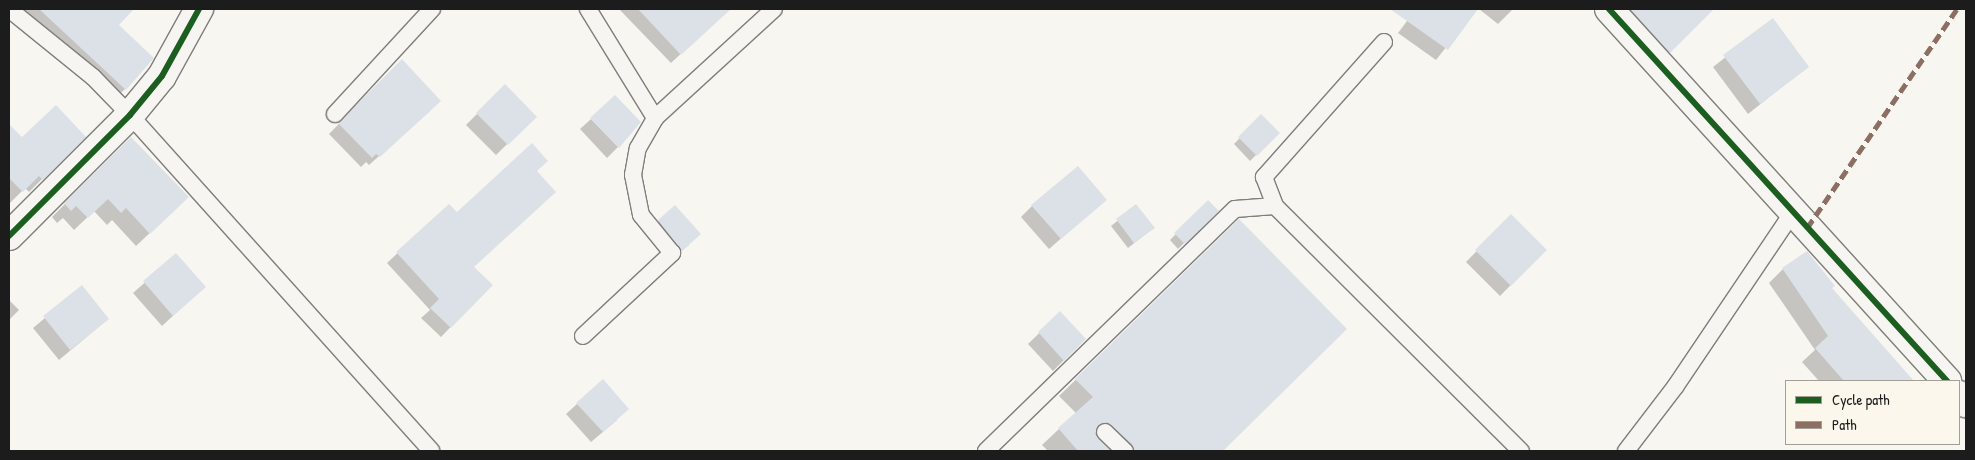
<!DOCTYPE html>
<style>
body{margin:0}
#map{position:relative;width:1975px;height:460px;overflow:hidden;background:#f8f6f0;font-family:"Patrick Hand",sans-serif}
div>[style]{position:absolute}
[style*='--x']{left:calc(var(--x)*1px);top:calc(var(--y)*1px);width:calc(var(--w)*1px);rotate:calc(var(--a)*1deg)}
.shadow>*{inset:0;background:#0003}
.building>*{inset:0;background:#dce1e7}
.roads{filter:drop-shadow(1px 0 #7f7e7b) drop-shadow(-1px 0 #7f7e7b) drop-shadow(0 1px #7f7e7b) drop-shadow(0 -1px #7f7e7b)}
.service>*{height:16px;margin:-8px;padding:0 8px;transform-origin:8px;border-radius:8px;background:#f6f5f1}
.minor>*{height:28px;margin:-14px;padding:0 14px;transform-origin:14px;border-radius:14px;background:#f6f5f1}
.quiet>*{height:5px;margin-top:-2.5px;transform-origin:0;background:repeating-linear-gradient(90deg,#8d6e63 0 10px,transparent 0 15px)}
.cycleway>*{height:6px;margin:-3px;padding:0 3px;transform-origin:3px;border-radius:3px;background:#1b5e20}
span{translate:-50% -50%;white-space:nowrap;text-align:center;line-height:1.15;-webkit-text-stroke:5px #fbf7ec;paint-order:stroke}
.frame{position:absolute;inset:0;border:10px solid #1c1c1c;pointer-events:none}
.legend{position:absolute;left:1785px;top:380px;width:175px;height:65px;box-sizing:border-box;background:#fbf7ec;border:1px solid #a29f99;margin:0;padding:6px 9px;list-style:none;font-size:15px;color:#1c1c1c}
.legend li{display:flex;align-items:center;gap:10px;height:25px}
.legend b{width:25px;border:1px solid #a29f99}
</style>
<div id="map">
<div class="shadow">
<div style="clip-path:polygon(23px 9px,133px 9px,117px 26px,125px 89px,112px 101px,15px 17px)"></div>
<div style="clip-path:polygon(619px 9px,709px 9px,718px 19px,671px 63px)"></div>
<div style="clip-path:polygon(1416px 9px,1476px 9px,1436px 60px,1398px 33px)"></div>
<div style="clip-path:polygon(1479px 9px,1513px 9px,1498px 24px)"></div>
<div style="clip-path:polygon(1617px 9px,1713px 9px,1655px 66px)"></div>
<div style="clip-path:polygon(1773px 20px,1808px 66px,1748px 114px,1713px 67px)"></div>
<div style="clip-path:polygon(402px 60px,430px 111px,369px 165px,366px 162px,361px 167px,329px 134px)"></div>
<div style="clip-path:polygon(505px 86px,535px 117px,496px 155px,466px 125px)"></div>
<div style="clip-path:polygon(1261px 116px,1278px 133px,1250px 161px,1234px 144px)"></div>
<div style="clip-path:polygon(591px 119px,618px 147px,607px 158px,580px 129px)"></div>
<div style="clip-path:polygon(9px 126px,22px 138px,84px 137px,29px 192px,25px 188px,9px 204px)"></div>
<div style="clip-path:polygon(131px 138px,174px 210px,136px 246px,112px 220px,107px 225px,94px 211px,74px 230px,63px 218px,57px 223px,52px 217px)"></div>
<div style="clip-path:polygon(536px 172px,473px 268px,491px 285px,441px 337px,421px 318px,430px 310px,387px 263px,449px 205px,457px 214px)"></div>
<div style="clip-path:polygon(1105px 200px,1049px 249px,1021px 217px,1032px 206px)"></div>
<div style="clip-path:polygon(1208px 202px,1217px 211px,1178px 249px,1170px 240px)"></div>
<div style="clip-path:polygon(1136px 206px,1147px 233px,1128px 248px,1111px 226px)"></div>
<div style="clip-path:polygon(1511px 216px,1545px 250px,1500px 296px,1466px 262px)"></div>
<div style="clip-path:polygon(659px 221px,689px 245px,670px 260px,648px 232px)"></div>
<div style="clip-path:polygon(1239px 221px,1346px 329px,1221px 451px,1048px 451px,1042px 445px,1076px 413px,1059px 396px)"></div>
<div style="clip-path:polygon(176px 255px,204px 287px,162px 326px,133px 293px)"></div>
<div style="clip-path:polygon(1783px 269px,1831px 288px,1911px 379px,1819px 381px,1802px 362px,1815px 350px,1769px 283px)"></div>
<div style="clip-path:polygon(82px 287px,108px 319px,59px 360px,33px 328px)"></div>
<div style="clip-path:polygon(9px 300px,19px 310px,9px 320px)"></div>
<div style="clip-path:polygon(1060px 313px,1085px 339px,1053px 371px,1028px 344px)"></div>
<div style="clip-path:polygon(577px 404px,617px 420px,591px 442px,566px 414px)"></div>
</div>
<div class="building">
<div style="clip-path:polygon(39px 9px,134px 9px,119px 25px,154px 58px,126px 90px)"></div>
<div style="clip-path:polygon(638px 9px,731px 9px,681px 55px)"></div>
<div style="clip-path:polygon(1390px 9px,1478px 9px,1448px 50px)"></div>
<div style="clip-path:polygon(1630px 9px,1714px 9px,1670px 53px)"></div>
<div style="clip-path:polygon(1773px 18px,1809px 67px,1760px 104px,1723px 55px)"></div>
<div style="clip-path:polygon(402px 59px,441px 101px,380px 157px,376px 154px,372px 158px,338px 123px)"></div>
<div style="clip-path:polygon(505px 84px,537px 117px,508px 145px,476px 113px)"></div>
<div style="clip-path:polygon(615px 95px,641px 122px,619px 148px,590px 118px)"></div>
<div style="clip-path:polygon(56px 105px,86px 137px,43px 180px,39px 176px,23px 192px,9px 178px,9px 124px,22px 137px)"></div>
<div style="clip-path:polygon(1261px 114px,1280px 133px,1257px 156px,1238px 137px)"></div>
<div style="clip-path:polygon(131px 137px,189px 197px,150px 234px,126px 208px,121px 213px,108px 199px,88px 218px,76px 206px,71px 211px,64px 203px)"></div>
<div style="clip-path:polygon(532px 143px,548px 161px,537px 171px,556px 192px,474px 267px,493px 285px,451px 328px,430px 308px,439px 299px,396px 252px,449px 204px,457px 212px)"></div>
<div style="clip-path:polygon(1078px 166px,1107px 200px,1061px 239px,1031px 205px)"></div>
<div style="clip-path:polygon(1208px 200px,1219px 211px,1185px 244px,1174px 233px)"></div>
<div style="clip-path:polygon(1136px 204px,1155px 228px,1134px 243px,1116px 219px)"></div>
<div style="clip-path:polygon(675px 205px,701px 234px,682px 251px,658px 220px)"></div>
<div style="clip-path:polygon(1511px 214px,1547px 250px,1511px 286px,1475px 250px)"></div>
<div style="clip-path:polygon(1239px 219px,1347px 329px,1223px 451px,1135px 451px,1132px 444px,1107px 422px,1098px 425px,1095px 434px,1111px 451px,1078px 451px,1058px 428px,1093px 397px,1075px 379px)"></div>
<div style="clip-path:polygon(1807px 251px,1835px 286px,1832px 288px,1914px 381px,1844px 381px,1815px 348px,1828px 336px,1782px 268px)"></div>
<div style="clip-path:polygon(176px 253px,206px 287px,173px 316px,143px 281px)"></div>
<div style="clip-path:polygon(82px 285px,109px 319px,70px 350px,43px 316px)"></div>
<div style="clip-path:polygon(1060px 311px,1086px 339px,1064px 361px,1038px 332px)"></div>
<div style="clip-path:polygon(603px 379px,629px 409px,603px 432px,576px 403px)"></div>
</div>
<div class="roads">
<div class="service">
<div style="--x:9;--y:9;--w:108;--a:39"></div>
<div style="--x:93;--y:77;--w:53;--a:45.8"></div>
<div style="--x:130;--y:115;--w:451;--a:48.1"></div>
<div style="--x:588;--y:9;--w:128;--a:58.4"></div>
<div style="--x:1384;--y:42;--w:181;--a:131.6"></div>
<div style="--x:1264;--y:177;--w:31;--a:69"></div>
<div style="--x:1275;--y:206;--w:347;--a:44.9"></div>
<div style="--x:335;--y:114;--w:143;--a:-47.3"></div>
<div style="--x:583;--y:336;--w:122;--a:-43"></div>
<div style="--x:672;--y:253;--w:49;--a:-129.2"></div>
<div style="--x:641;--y:215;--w:41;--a:-101.3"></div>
<div style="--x:633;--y:175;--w:27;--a:-80"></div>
<div style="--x:638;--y:148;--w:34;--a:-60"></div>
<div style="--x:655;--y:118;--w:161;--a:-42.5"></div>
<div style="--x:1105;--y:432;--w:28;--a:44"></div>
<div style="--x:986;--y:451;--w:347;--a:-44.2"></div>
<div style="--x:1235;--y:209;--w:40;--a:-4.3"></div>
<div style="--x:1626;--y:451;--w:81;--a:-52.6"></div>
<div style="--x:1675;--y:387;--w:211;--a:-56"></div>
</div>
<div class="minor">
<div style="--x:1609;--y:9;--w:503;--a:47.74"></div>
<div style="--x:9;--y:236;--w:171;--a:-45"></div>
<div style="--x:130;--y:115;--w:50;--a:-50.6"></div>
<div style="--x:162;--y:76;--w:77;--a:-61.1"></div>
<div style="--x:1959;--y:395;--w:11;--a:49"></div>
</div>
</div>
<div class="quiet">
<div style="--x:1807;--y:228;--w:265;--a:-55.6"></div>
</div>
<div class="cycleway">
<div style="--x:1609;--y:9;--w:503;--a:47.74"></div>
<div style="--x:9;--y:236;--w:171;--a:-45"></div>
<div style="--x:130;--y:115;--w:50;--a:-50.6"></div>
<div style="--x:162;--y:76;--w:77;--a:-61.1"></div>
</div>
<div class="frame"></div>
<ul class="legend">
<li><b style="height:6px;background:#1b5e20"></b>Cycle path</li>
<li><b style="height:6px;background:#8d6e63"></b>Path</li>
</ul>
</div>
